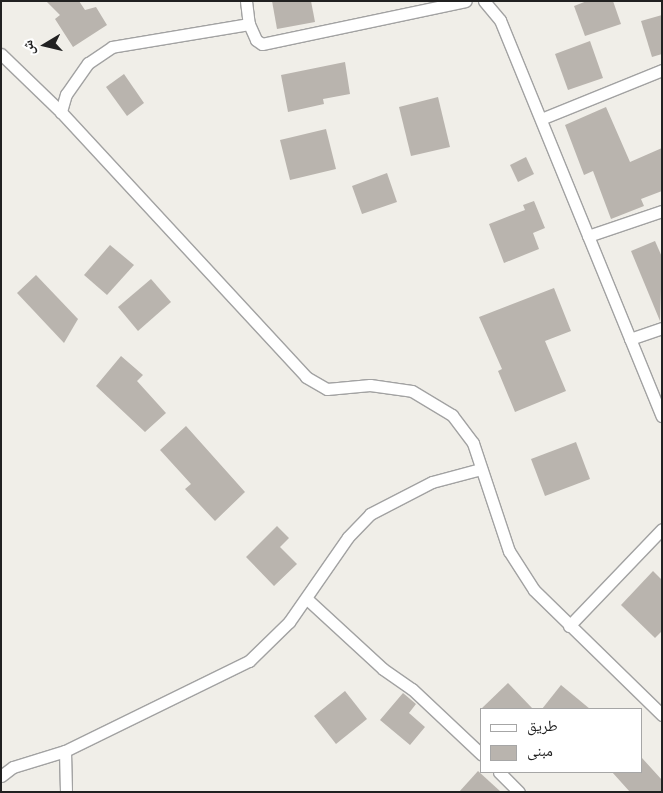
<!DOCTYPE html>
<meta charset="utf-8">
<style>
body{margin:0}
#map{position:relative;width:663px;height:793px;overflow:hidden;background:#f0eee8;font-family:Overpass,"Noto Naskh Arabic",sans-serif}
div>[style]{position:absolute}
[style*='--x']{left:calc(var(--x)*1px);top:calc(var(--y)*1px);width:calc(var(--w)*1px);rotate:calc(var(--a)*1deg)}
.building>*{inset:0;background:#b9b4ae}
.roads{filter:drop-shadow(1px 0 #a2a2a2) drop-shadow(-1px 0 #a2a2a2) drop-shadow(0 1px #a2a2a2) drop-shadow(0 -1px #a2a2a2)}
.street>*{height:11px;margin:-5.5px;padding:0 5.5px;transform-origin:5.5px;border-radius:5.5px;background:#fff}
span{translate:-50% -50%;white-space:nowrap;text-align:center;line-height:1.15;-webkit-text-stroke:4px #fff;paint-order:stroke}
.frame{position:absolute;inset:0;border:2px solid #212121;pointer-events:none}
.legend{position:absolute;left:480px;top:708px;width:162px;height:65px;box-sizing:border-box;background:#fff;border:1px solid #a6a6a6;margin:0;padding:6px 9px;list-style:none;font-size:15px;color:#212121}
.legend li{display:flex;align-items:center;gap:10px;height:25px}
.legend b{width:25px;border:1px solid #a6a6a6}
.north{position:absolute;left:20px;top:20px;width:50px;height:50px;-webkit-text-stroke:4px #fff;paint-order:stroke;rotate:261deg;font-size:14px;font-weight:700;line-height:20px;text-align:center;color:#212121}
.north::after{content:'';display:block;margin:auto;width:18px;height:22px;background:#212121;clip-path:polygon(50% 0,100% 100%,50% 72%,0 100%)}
</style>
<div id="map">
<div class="building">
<div style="clip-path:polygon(46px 1px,79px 1px,85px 10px,96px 7px,107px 25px,73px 47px,55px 19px,60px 15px)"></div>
<div style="clip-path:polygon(272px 1px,311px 1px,315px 22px,277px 29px)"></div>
<div style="clip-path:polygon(587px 1px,613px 1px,621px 24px,585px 36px,574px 6px)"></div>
<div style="clip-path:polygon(662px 15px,662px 54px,652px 57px,641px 21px)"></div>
<div style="clip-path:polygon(590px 41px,603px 78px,568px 90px,555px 54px)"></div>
<div style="clip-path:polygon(345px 62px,350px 94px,323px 99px,324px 104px,288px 112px,281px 75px)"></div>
<div style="clip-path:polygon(124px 74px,144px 103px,127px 116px,106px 87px)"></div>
<div style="clip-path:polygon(438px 97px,450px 147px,411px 156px,399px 107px)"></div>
<div style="clip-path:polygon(606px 107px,630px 162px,662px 148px,662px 191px,641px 199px,644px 206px,611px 219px,593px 171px,584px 175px,565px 125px)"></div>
<div style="clip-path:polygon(326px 129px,336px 169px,290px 180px,280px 140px)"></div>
<div style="clip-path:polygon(526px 157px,534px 174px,518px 182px,510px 165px)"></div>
<div style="clip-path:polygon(387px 173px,397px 202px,362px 214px,352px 186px)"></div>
<div style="clip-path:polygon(534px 201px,545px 228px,533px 233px,539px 249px,504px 263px,489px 224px,525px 210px,523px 205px)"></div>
<div style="clip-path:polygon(655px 241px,662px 257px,660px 321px,631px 251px)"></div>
<div style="clip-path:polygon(110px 245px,134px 265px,107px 295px,84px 275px)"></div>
<div style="clip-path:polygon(36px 275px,78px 319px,64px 343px,17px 293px)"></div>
<div style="clip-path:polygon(151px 279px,171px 302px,138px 331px,118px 307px)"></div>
<div style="clip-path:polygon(554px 288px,571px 331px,545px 341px,566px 391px,515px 412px,498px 371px,502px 369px,479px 317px)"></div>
<div style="clip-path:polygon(121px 356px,143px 375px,137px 381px,166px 413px,145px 432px,96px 386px)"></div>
<div style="clip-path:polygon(186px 426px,245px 492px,215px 521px,185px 489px,191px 484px,160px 450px)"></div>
<div style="clip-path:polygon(576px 442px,590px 479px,545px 496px,531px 459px)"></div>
<div style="clip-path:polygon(277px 526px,289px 538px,280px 547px,297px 564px,274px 586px,246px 557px)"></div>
<div style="clip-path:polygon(653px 571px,662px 580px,662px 631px,655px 638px,621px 605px)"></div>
<div style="clip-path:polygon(508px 683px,533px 709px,481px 709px)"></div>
<div style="clip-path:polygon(561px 685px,590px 709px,542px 709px)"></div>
<div style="clip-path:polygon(345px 691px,367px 719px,336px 744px,314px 716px)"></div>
<div style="clip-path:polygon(403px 693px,416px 704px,409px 713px,425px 727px,410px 745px,380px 720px)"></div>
<div style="clip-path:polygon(642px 758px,662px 780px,662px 792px,630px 792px,612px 772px,642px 772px)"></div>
<div style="clip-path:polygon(478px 771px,501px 792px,459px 792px)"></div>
</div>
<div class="roads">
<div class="street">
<div style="--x:246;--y:1;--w:23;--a:83"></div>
<div style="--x:249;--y:24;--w:17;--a:66"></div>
<div style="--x:256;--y:40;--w:7;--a:34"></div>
<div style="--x:262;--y:44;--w:208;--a:-11.9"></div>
<div style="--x:484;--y:1;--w:25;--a:50"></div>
<div style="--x:500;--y:20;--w:428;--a:67.8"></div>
<div style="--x:249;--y:24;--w:139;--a:170.5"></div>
<div style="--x:112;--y:47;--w:29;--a:146"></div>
<div style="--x:88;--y:63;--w:38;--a:125"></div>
<div style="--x:66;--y:94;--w:19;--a:106"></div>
<div style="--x:61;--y:112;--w:361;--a:47.2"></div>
<div style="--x:306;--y:377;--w:24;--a:30"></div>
<div style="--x:327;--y:389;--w:43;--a:-5.3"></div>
<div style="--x:370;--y:385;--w:42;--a:8.1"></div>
<div style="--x:412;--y:391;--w:47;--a:31"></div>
<div style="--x:452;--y:415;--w:35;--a:53"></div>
<div style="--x:473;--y:443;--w:114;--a:71.6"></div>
<div style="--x:509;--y:551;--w:46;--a:57.3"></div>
<div style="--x:534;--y:590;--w:179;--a:44.3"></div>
<div style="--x:1;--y:54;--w:83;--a:44"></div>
<div style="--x:541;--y:119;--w:131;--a:-22"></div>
<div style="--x:588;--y:236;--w:78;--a:-18.7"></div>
<div style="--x:630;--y:339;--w:34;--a:-19"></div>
<div style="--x:307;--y:599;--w:103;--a:42.6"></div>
<div style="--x:383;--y:669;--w:35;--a:35"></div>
<div style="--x:412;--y:689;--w:96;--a:43.3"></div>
<div style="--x:569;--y:626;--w:134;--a:-46.2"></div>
<div style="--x:65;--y:751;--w:41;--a:88.6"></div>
<div style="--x:499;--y:772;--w:28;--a:45"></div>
<div style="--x:1;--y:776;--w:15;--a:-37"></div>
<div style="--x:13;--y:767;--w:54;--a:-17.1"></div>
<div style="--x:65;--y:751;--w:205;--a:-26.1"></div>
<div style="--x:249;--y:661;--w:56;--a:-44.3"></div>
<div style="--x:289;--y:622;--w:103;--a:-55.2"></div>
<div style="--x:348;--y:537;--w:32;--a:-46"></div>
<div style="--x:370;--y:514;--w:70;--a:-27.3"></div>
<div style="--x:432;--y:482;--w:51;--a:-14.9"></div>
</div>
</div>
<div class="frame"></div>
<ul class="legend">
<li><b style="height:6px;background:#fff"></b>طريق</li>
<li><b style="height:14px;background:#b9b4ae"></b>مبنى</li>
</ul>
<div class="north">ش</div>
</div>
